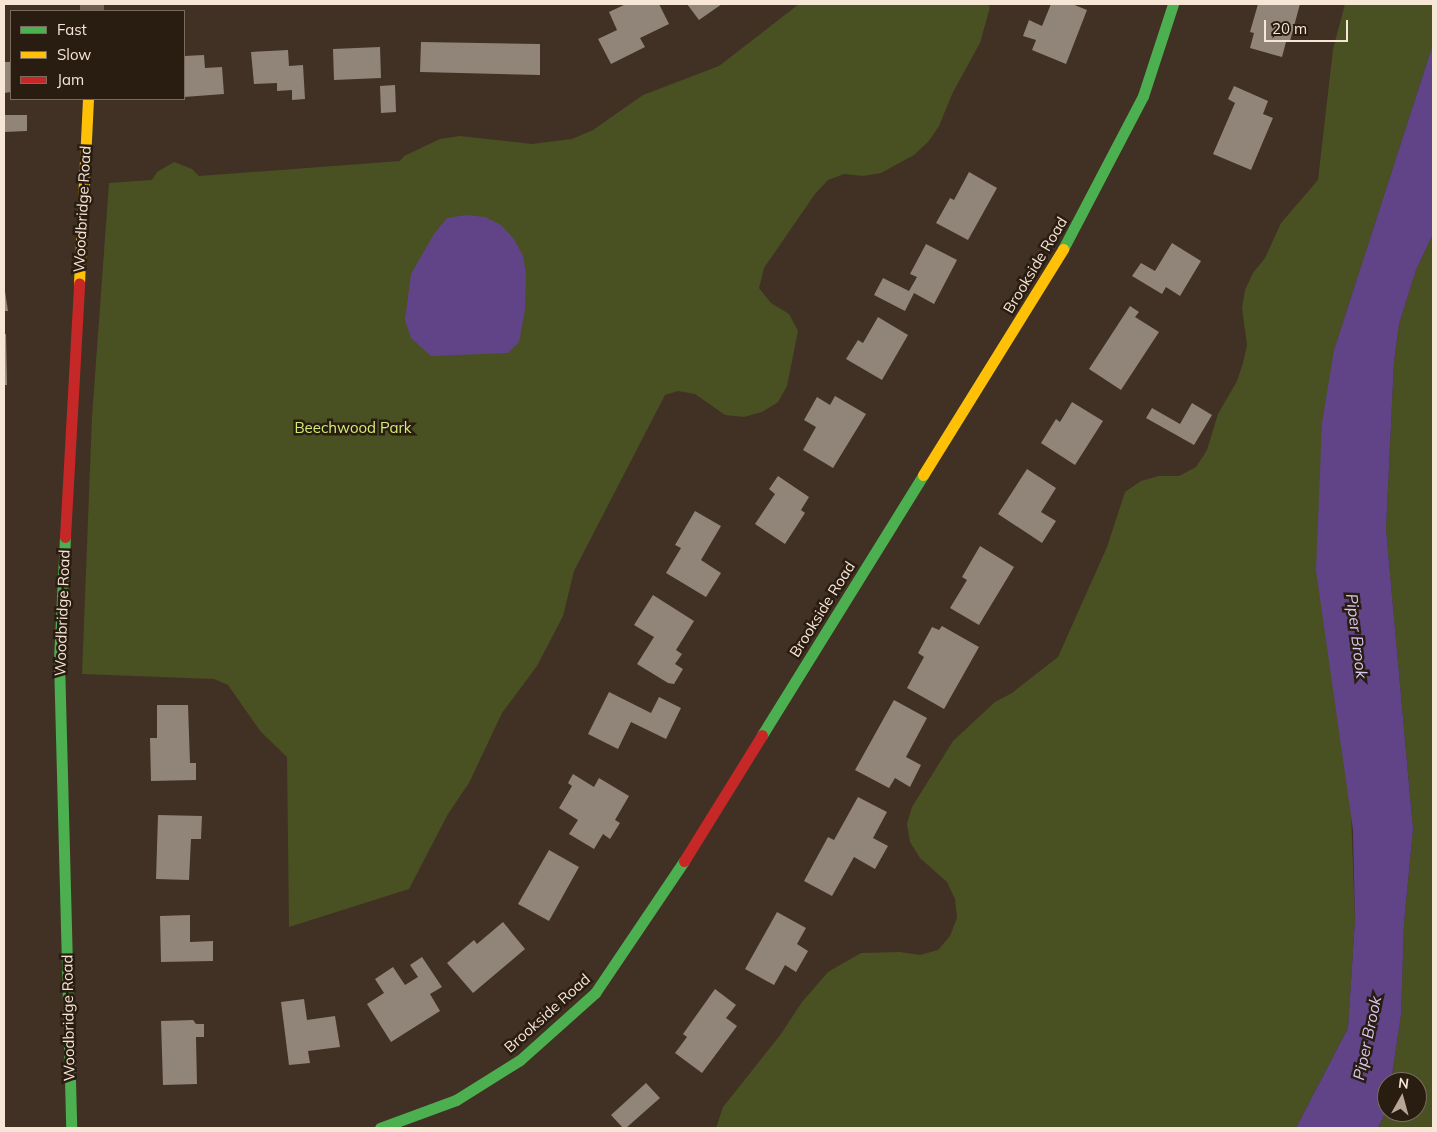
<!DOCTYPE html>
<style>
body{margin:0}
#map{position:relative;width:1437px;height:1132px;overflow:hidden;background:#403124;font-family:Mulish,sans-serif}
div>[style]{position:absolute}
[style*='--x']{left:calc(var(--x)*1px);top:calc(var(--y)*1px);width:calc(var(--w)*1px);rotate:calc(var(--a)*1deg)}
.green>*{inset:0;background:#495022}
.water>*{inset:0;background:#614487}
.building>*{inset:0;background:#908578}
.street>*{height:24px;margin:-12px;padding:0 12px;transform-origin:12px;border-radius:12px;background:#6f5f51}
.fast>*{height:11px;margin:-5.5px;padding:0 5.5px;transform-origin:5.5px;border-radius:5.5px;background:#4caf50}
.slow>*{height:11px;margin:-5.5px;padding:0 5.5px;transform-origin:5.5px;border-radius:5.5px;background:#ffc107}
.jam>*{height:11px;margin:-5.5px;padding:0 5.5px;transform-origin:5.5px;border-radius:5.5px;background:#c62828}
span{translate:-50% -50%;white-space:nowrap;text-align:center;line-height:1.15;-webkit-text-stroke:5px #291c11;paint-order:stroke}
.street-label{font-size:15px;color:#f7e5d6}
.park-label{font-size:15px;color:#d1ed75}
.water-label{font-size:16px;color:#d6c8f2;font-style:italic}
.frame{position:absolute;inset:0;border:5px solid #f7e5d6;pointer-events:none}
.legend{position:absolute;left:10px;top:10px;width:175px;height:90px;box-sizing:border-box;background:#291c11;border:1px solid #7b6c60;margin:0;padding:6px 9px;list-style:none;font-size:15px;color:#f7e5d6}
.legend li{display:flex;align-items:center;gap:10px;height:25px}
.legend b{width:25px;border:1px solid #7b6c60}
.north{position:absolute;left:1377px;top:1072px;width:50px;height:50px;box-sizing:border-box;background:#291c11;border:1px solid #7b6c60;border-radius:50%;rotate:7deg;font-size:14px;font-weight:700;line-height:20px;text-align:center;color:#f7e5d6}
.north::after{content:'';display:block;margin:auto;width:18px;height:22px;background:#b7a698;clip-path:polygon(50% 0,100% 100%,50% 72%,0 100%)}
.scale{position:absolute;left:1264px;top:20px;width:84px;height:22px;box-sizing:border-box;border:2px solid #f7e5d6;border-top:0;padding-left:6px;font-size:15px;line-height:18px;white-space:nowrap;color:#f7e5d6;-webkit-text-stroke:4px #291c11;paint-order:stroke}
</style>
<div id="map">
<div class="green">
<div style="clip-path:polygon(799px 4px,987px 4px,990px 7px,980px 43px,953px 92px,939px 126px,928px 142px,914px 155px,881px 173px,863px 176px,844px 174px,828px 180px,815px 194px,764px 268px,759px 288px,771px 303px,789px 314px,798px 331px,787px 386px,778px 402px,762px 412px,744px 417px,725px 415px,695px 394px,678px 391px,665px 395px,574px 571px,563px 616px,537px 666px,502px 713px,469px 783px,448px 814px,409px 889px,289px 927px,287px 757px,261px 732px,228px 685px,214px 679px,82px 674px,92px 417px,109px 183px,152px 180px,157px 172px,174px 162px,192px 169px,199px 176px,400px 161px,404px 156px,440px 139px,460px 136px,532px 144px,572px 139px,593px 130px,643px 95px,719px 66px)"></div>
<div style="clip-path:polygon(1345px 4px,1433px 4px,1433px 44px,1334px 350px,1355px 920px,1348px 1028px,1296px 1128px,716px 1128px,723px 1107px,781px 1034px,802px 1002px,828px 972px,861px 953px,900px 952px,920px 955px,938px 950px,950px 936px,957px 918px,955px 899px,947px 882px,920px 858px,910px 842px,907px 824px,912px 807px,953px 741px,995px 702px,1012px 693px,1058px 657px,1107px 547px,1125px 492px,1141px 481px,1159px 476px,1179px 476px,1196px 467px,1207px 450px,1218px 414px,1237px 381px,1243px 363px,1247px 345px,1242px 308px,1245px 290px,1253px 273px,1265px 258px,1281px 223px,1318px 180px,1333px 49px)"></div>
<div style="clip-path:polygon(1433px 234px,1433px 1128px,1378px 1128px,1387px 1109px,1387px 1112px,1417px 1112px,1417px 1082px,1391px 1082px,1401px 1015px,1404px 923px,1413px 829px,1386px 529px,1394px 362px,1399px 324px,1416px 270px)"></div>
</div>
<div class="water">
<div style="clip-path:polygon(1433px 44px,1433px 234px,1416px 270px,1399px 324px,1394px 362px,1386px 529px,1413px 829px,1404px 923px,1401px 1015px,1391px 1082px,1387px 1082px,1387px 1109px,1378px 1128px,1296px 1128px,1348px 1028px,1355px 920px,1353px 830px,1316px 570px,1322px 423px,1334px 350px)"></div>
<div style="clip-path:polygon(466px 215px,485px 217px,501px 225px,514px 239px,523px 256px,526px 274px,525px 310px,519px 342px,508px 353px,431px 356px,411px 338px,405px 320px,411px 274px,434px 234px,447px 218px)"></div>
</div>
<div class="building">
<div style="clip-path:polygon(626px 4px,659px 4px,669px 24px,640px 38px,645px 47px,611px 64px,598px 39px,617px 30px,609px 12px)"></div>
<div style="clip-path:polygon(687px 4px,722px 4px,699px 20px)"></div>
<div style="clip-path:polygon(1051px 4px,1072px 4px,1087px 10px,1066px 64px,1032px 50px,1036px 40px,1023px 36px,1029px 20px,1042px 26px)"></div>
<div style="clip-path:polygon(1258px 4px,1300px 4px,1290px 41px,1286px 42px,1282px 57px,1250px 48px,1254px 33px,1250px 32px)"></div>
<div style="clip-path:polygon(421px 42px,540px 44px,540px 75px,420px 72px)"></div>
<div style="clip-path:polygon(380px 47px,381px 78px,334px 80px,333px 49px)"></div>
<div style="clip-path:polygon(288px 50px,289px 66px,303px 65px,305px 99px,292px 100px,292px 90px,277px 91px,277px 83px,254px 84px,251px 52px)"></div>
<div style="clip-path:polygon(204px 55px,205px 68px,222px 67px,224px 94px,184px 97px,184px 56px)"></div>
<div style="clip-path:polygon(4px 62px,11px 62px,11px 92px,4px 93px)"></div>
<div style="clip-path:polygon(395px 85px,396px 112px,381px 113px,380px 86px)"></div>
<div style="clip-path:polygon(1234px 86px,1268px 101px,1263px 114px,1273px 118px,1251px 170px,1213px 154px,1235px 103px,1228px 99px)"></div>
<div style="clip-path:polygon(4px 115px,27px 115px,27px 131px,4px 132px)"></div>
<div style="clip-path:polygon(969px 172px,997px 188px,968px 240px,936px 223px,950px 198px,954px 200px)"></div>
<div style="clip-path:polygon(1172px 243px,1201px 261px,1180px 296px,1166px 287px,1162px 294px,1132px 276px,1141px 263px,1155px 271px)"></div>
<div style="clip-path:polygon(926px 244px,957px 260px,934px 304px,914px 293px,905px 311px,874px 295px,883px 278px,909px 291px,917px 277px,910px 274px)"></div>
<div style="clip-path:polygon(4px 285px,8px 311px,4px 311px)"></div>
<div style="clip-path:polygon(1130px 306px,1139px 312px,1135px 317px,1159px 332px,1121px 390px,1089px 369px)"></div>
<div style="clip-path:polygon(878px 317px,908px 335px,882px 380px,846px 359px,858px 340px,863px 343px)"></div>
<div style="clip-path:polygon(4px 334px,6px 334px,7px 385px,4px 385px)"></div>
<div style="clip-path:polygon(835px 396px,866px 414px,833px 468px,803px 450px,816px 427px,804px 420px,817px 397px,830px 405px)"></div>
<div style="clip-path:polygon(1072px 402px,1103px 421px,1075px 465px,1041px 443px,1056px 419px,1060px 422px)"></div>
<div style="clip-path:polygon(1192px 403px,1212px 415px,1194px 445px,1146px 418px,1152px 408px,1180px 424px)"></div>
<div style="clip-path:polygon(1027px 469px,1056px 488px,1041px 512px,1056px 521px,1042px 543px,998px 514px)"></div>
<div style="clip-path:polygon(778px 476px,809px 497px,801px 510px,805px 513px,785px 544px,755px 524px,775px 494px,769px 489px)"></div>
<div style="clip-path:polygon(695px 511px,721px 526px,701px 560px,721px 573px,706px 597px,666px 573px,681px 548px,675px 545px)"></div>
<div style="clip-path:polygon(980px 546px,1014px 567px,979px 625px,950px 608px,967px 580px,962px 577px)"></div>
<div style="clip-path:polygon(653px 595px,694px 621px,676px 650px,682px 654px,675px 664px,683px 669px,674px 684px,668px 683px,637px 664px,654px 637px,634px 625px)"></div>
<div style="clip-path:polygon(942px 626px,979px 647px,944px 709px,907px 688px,924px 657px,918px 653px,932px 627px,939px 630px)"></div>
<div style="clip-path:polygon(609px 692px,651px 713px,659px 697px,681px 708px,666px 739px,631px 722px,618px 749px,588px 734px)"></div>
<div style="clip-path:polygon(894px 700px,927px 718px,906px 757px,921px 765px,910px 787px,895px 778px,889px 788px,855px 770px)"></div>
<div style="clip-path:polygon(157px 705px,188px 705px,190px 763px,196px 763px,196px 780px,151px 781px,150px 738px,157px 738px)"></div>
<div style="clip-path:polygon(573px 774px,594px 787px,599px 778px,629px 796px,615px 820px,620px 823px,610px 839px,603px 834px,594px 849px,569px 834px,578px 820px,559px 808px,572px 786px,568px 783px)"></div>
<div style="clip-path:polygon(858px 797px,887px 812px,873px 838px,888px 846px,875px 869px,854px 857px,832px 896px,804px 881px,828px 837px,834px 840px)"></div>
<div style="clip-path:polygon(158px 815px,202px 816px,201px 839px,191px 839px,189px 880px,156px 879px)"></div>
<div style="clip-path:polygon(549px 850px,579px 867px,549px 921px,518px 904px)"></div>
<div style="clip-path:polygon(777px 912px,806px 928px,797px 944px,808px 951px,796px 972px,785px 965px,774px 985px,745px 969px)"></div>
<div style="clip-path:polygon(190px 915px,190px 942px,213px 941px,213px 961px,161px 962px,160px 916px)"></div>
<div style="clip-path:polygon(503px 922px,525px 949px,473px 993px,447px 963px,474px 940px,477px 944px)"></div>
<div style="clip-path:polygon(422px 957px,442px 987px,430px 994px,440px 1011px,391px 1042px,367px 1004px,384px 993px,375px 979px,393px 967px,405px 985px,418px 977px,410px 965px)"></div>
<div style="clip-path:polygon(715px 989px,736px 1005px,726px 1018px,737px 1026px,702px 1073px,675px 1053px,687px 1037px,683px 1034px)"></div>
<div style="clip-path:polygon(304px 999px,307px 1020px,335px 1016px,340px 1047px,308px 1051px,310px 1063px,289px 1065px,281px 1002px)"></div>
<div style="clip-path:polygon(193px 1020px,196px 1024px,204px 1024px,204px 1037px,196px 1037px,197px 1084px,163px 1085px,161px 1021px)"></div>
<div style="clip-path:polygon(646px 1083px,660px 1098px,626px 1128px,623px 1128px,611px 1115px)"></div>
</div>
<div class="street">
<div style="--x:92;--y:11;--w:7;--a:-90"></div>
</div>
<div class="fast">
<div style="--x:1063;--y:249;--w:173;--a:-62.4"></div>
<div style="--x:1143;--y:96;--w:97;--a:-71.9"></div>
<div style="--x:65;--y:537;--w:123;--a:92.8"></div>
<div style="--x:59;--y:660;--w:468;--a:88.5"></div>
<div style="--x:762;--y:735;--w:306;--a:-58.2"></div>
<div style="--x:380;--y:1128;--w:81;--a:-20.2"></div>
<div style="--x:456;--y:1100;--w:75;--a:-32"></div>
<div style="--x:520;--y:1060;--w:101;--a:-41.8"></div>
<div style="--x:595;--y:993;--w:159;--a:-56"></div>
</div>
<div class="slow">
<div style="--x:79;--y:283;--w:184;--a:-87.2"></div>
<div style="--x:923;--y:475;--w:266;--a:-58.2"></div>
</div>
<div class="jam">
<div style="--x:65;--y:537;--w:254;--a:-86.8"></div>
<div style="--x:684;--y:861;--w:148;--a:-58.2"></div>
</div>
<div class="street-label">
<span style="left:82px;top:209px;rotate:-87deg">Woodbridge Road</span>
<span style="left:1035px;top:265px;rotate:-59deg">Brookside Road</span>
<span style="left:822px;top:609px;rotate:-58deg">Brookside Road</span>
<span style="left:62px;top:613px;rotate:-88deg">Woodbridge Road</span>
<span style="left:547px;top:1013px;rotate:-42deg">Brookside Road</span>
<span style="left:68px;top:1018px;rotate:-91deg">Woodbridge Road</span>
</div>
<div class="park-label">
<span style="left:353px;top:428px">Beechwood Park</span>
</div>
<div class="water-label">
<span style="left:1357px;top:636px;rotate:83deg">Piper Brook</span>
<span style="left:1367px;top:1038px;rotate:-78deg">Piper Brook</span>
</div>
<div class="frame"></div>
<ul class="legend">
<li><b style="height:6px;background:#4caf50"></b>Fast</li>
<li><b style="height:6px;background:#ffc107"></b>Slow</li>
<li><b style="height:6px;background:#c62828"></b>Jam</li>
</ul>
<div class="north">N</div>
<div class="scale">20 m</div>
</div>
